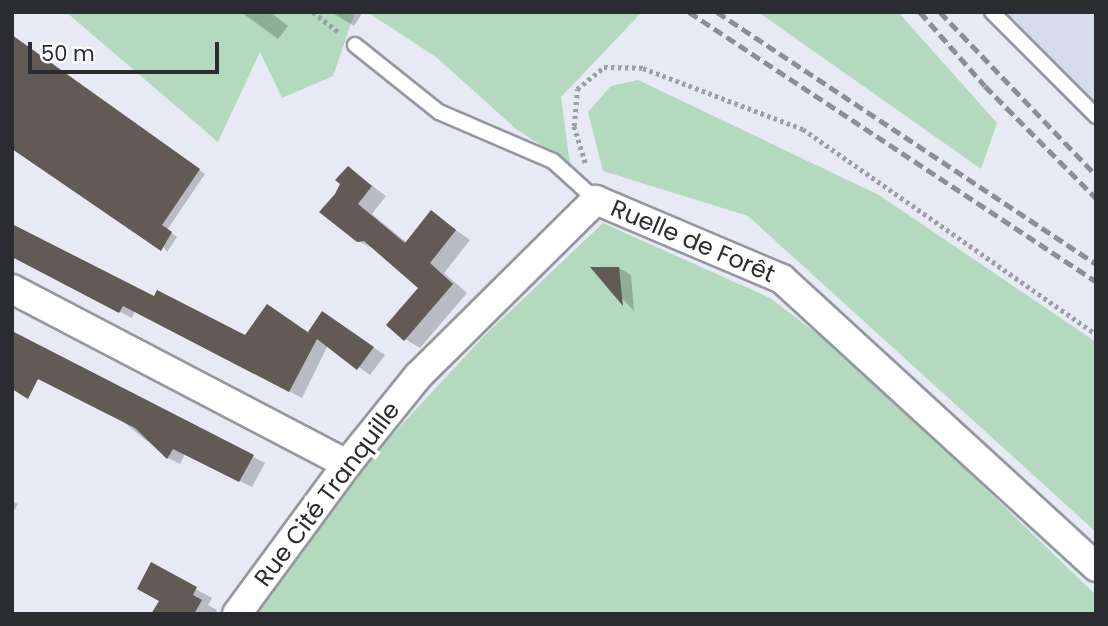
<!DOCTYPE html>
<meta charset="utf-8">
<style>
body{margin:0}
#map{position:relative;width:1108px;height:626px;overflow:hidden;background:#e7eaf4;font-family:Poppins,sans-serif}
div>[style]{position:absolute}
[style*='--x']{left:calc(var(--x)*1px);top:calc(var(--y)*1px);width:calc(var(--w)*1px);rotate:calc(var(--a)*1deg)}
.built>*{inset:0;background:#d7dded}
.green>*{inset:0;background:#b3dabf}
.shadow>*{inset:0;background:#0003}
.building>*{inset:0;background:#625a55}
.path>*{height:4.5px;margin-top:-2.25px;transform-origin:0;background:repeating-linear-gradient(90deg,#9d9fa7 0 3.5px,transparent 0 7px)}
.roads{filter:drop-shadow(2px 0 #9598a0) drop-shadow(-2px 0 #9598a0) drop-shadow(0 2px #9598a0) drop-shadow(0 -2px #9598a0)}
.service>*{height:14px;margin:-7px;padding:0 7px;transform-origin:7px;border-radius:7px;background:#fff}
.minor>*{height:28px;margin:-14px;padding:0 14px;transform-origin:14px;border-radius:14px;background:#fff}
.rail>*{height:5px;margin-top:-2.5px;transform-origin:0;background:repeating-linear-gradient(90deg,#8c8e95 0 10px,transparent 0 15px)}
span{translate:-50% -50%;white-space:nowrap;text-align:center;line-height:1.15;-webkit-text-stroke:7px #fff;paint-order:stroke}
.street-label{font-size:24px;color:#2a2c2f}
.frame{position:absolute;inset:0;border:14px solid #2a2c2f;pointer-events:none}
.scale{position:absolute;left:28px;top:42px;width:191px;height:32px;box-sizing:border-box;border:4px solid #2a2c2f;border-top:0;padding-left:9px;font-size:21px;line-height:24px;white-space:nowrap;color:#2a2c2f;-webkit-text-stroke:5px #fff;paint-order:stroke}
</style>
<div id="map">
<div class="built">
<div style="clip-path:polygon(990px 12px,1096px 12px,1096px 113px)"></div>
</div>
<div class="green">
<div style="clip-path:polygon(66px 12px,355px 12px,333px 76px,282px 98px,260px 52px,218px 142px)"></div>
<div style="clip-path:polygon(367px 12px,642px 12px,561px 97px,570px 164px,516px 129px,436px 57px)"></div>
<div style="clip-path:polygon(758px 12px,898px 12px,997px 123px,981px 169px)"></div>
<div style="clip-path:polygon(638px 80px,879px 195px,1096px 342px,1096px 532px,748px 216px,603px 171px,588px 112px,611px 86px)"></div>
<div style="clip-path:polygon(603px 223px,770px 298px,853px 361px,1096px 595px,1096px 614px,248px 614px,272px 564px,486px 334px)"></div>
</div>
<div class="shadow">
<div style="clip-path:polygon(241px 12px,270px 12px,288px 26px,278px 39px)"></div>
<div style="clip-path:polygon(331px 12px,363px 12px,354px 26px)"></div>
<div style="clip-path:polygon(25px 46px,205px 174px,167px 230px,177px 237px,167px 252px)"></div>
<div style="clip-path:polygon(348px 168px,386px 196px,372px 214px,407px 243px,431px 212px,470px 240px,444px 273px,467px 293px,420px 348px,405px 339px,421px 288px,376px 250px,358px 241px,337px 195px)"></div>
<div style="clip-path:polygon(12px 257px,155px 298px,245px 337px,309px 334px,322px 314px,385px 355px,370px 375px,328px 345px,302px 398px,135px 311px,132px 318px)"></div>
<div style="clip-path:polygon(619px 268px,631px 275px,634px 311px,594px 269px)"></div>
<div style="clip-path:polygon(12px 332px,265px 463px,252px 487px,185px 454px,180px 464px,168px 458px)"></div>
<div style="clip-path:polygon(12px 501px,18px 504px,12px 514px)"></div>
<div style="clip-path:polygon(152px 565px,212px 598px,208px 605px,217px 610px,215px 614px,166px 614px)"></div>
</div>
<div class="building">
<div style="clip-path:polygon(12px 35px,200px 169px,162px 225px,172px 232px,161px 251px,12px 149px)"></div>
<div style="clip-path:polygon(348px 166px,372px 186px,358px 204px,405px 243px,431px 210px,456px 230px,430px 263px,453px 284px,404px 341px,386px 325px,418px 288px,364px 241px,357px 242px,319px 212px,335px 194px,340px 184px,335px 180px)"></div>
<div style="clip-path:polygon(12px 224px,154px 296px,157px 290px,245px 335px,267px 304px,312px 335px,308px 332px,322px 311px,374px 347px,357px 370px,317px 339px,289px 392px,123px 306px,119px 313px,12px 257px)"></div>
<div style="clip-path:polygon(590px 267px,619px 267px,623px 306px)"></div>
<div style="clip-path:polygon(12px 331px,254px 455px,239px 482px,173px 449px,167px 459px,135px 428px,38px 379px,28px 399px,12px 389px)"></div>
<div style="clip-path:polygon(151px 562px,197px 587px,193px 595px,202px 600px,194px 614px,151px 614px,159px 601px,137px 589px)"></div>
</div>
<div class="path">
<div style="--x:313;--y:12;--w:34;--a:38"></div>
<div style="--x:585;--y:163;--w:39;--a:-107"></div>
<div style="--x:574;--y:126;--w:37;--a:-85"></div>
<div style="--x:577;--y:89;--w:35;--a:-39"></div>
<div style="--x:604;--y:67;--w:39;--a:1"></div>
<div style="--x:643;--y:68;--w:171;--a:20.9"></div>
<div style="--x:803;--y:129;--w:358;--a:35"></div>
</div>
<div class="roads">
<div class="service">
<div style="--x:992;--y:12;--w:147;--a:45"></div>
<div style="--x:355;--y:45;--w:107;--a:38.6"></div>
<div style="--x:439;--y:112;--w:124;--a:23.3"></div>
<div style="--x:553;--y:161;--w:58;--a:42.2"></div>
</div>
<div class="minor">
<div style="--x:12;--y:289;--w:378;--a:27.6"></div>
<div style="--x:237;--y:614;--w:186;--a:-53.7"></div>
<div style="--x:347;--y:464;--w:113;--a:-51.1"></div>
<div style="--x:418;--y:376;--w:250;--a:-44.7"></div>
<div style="--x:596;--y:200;--w:202;--a:23"></div>
<div style="--x:782;--y:279;--w:426;--a:42.5"></div>
</div>
</div>
<div class="rail">
<div style="--x:689;--y:12;--w:488;--a:33.5"></div>
<div style="--x:717;--y:12;--w:455;--a:33.6"></div>
<div style="--x:920;--y:12;--w:98;--a:48.7"></div>
<div style="--x:985;--y:86;--w:158;--a:45.3"></div>
<div style="--x:940;--y:12;--w:226;--a:46.3"></div>
</div>
<div class="street-label">
<span style="left:693px;top:241px;rotate:23deg">Ruelle de Forêt</span>
<span style="left:327px;top:494px;rotate:-53deg">Rue Cité Tranquille</span>
</div>
<div class="frame"></div>
<div class="scale">50 m</div>
</div>
